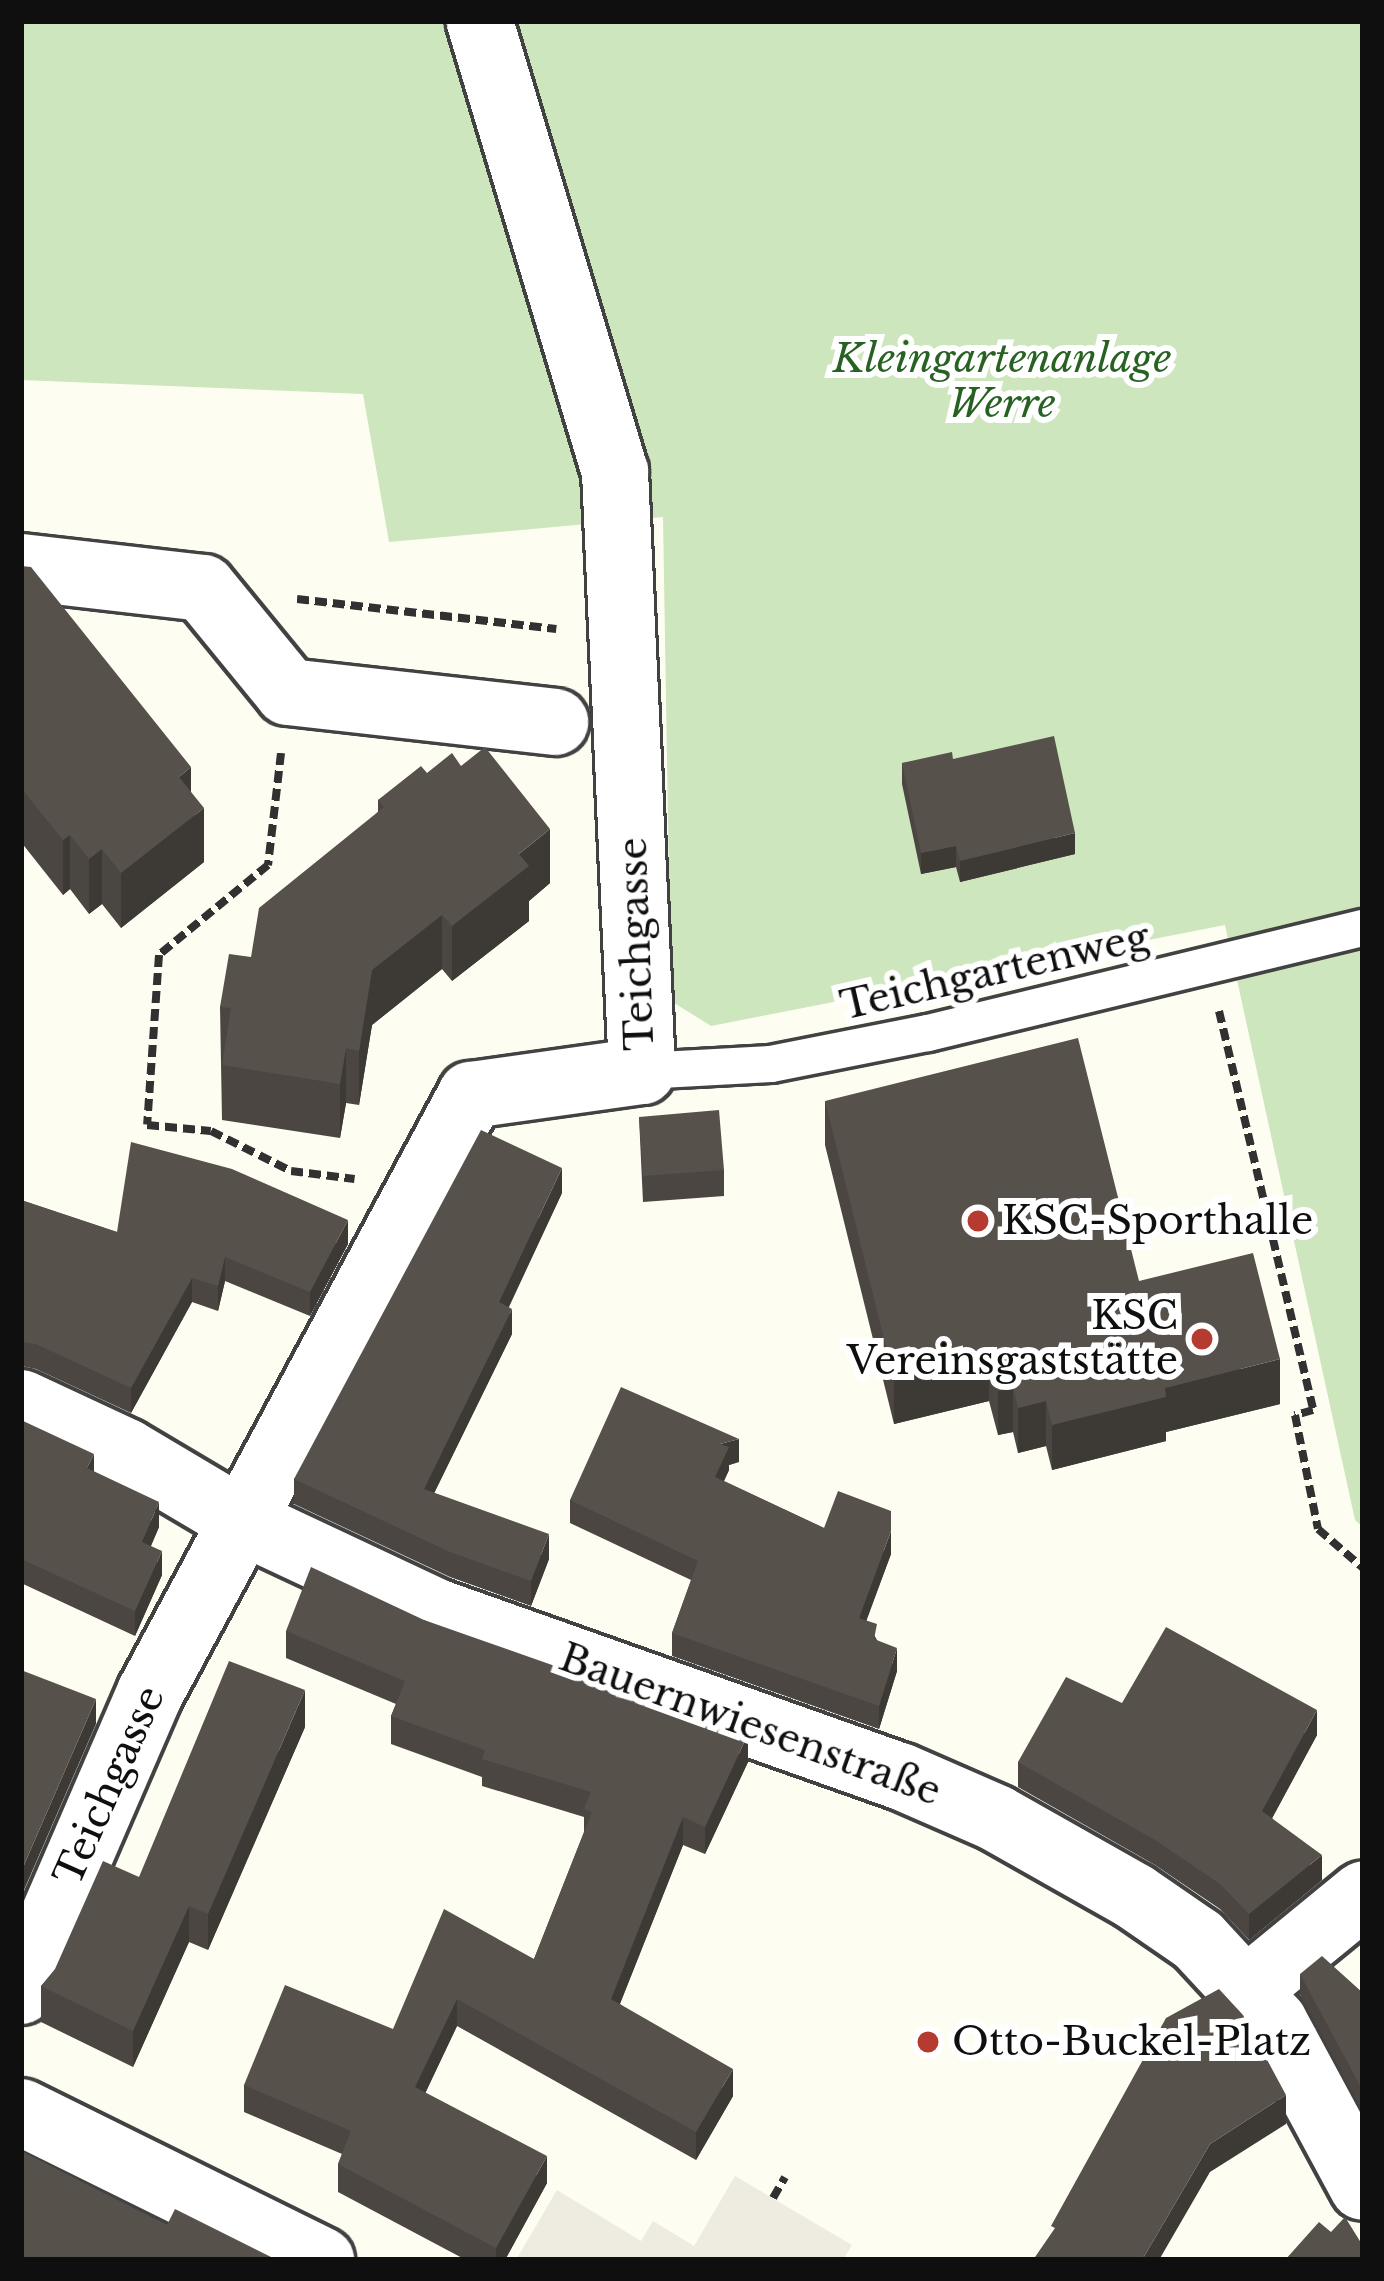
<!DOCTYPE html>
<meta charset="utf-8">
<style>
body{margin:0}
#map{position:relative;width:1384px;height:2281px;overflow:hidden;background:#fefdf2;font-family:"Libre Baskerville",serif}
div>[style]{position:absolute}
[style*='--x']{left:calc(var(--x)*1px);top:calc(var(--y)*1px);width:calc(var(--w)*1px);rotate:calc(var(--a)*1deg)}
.green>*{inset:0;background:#cde6bd}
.plaza>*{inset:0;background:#eeece0}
.path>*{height:8px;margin-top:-4px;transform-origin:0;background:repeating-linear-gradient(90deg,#313131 0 12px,transparent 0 18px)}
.roads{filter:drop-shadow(3px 0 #424242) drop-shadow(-3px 0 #424242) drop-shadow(0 3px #424242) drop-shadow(0 -3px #424242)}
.lane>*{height:36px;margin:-18px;padding:0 18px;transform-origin:18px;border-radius:18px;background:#fff}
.street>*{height:66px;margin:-33px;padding:0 33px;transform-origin:33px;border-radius:33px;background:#fff}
.wall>*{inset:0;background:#4b4641}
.shaded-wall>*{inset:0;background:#3d3935}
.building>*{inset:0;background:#57514c}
.dots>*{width:33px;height:33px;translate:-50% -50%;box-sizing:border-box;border:6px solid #fff;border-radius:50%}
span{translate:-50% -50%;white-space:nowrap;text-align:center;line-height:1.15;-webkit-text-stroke:12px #fff;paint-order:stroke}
.park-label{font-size:39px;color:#286223;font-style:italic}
.street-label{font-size:39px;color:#0f0f0f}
.poi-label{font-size:39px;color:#0f0f0f}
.left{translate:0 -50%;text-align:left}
.right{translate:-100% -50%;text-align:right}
.frame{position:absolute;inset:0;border:24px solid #0f0f0f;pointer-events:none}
</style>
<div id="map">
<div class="green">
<div style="clip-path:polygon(21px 21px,1363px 21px,1363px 1527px,1355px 1520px,1225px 925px,711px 1026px,671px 1001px,663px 517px,389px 542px,363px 394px,21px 380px)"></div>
</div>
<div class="plaza">
<div style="clip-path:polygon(735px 2176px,852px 2245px,843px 2260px,516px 2260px,557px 2190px,641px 2241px,653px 2221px,694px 2246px)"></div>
</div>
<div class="path">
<div style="--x:297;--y:599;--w:261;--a:6.6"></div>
<div style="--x:281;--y:753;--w:113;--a:96.6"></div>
<div style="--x:268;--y:865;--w:141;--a:140.5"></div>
<div style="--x:159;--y:955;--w:170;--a:94"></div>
<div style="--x:147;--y:1125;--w:64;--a:5.4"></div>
<div style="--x:211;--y:1131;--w:89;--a:26.6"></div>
<div style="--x:291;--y:1171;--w:64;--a:7.1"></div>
<div style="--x:1219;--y:1011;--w:410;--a:76.7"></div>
<div style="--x:1313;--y:1410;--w:19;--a:164"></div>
<div style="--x:1295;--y:1415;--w:116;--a:78.6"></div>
<div style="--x:1318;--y:1529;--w:60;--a:40.9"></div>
<div style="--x:773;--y:2198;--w:24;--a:-60"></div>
</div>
<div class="roads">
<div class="lane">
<div style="--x:642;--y:1071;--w:129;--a:-3.1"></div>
<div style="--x:771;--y:1064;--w:160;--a:-11.2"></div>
<div style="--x:928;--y:1033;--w:447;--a:-13.6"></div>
</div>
<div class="street">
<div style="--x:21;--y:567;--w:183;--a:6.6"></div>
<div style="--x:203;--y:588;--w:134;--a:50.7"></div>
<div style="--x:288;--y:692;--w:269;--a:6.4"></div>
<div style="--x:21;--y:1403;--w:116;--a:25"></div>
<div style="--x:126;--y:1452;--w:135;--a:30.7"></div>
<div style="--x:242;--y:1521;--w:214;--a:25.1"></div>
<div style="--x:436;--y:1612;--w:492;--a:19.5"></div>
<div style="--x:900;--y:1776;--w:105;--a:23.6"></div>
<div style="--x:996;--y:1818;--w:159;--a:29.5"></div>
<div style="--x:1134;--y:1896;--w:78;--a:34.5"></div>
<div style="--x:1198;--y:1940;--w:112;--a:47.2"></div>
<div style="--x:1274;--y:2022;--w:187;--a:61.7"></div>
<div style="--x:1248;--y:1989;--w:149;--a:-39.3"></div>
<div style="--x:21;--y:1991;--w:325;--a:-66.6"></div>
<div style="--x:150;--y:1693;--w:679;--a:-61.77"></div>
<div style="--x:471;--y:1095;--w:173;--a:-8"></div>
<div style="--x:642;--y:1071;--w:600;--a:-92.58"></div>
<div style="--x:615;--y:472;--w:471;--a:-106.7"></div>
<div style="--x:21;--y:2112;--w:335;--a:26.3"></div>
</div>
</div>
<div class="wall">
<div style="clip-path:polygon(21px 566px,191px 792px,204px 862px,121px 928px,102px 904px,89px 914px,70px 889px,63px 895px,21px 842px)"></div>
<div style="clip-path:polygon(953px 759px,1075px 854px,960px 882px,956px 867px,921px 874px,902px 784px,902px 763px)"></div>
<div style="clip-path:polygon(427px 773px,550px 883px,529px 901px,529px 921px,452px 981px,442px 969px,372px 1025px,359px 1105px,346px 1103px,340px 1138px,222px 1120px,220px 1007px,251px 957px,378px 812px,378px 800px)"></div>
<div style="clip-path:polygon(825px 1101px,1139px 1281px,1280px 1404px,1166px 1432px,1166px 1441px,1052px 1470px,1046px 1446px,1018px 1453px,1013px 1432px,998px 1435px,989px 1401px,894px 1424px,825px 1145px)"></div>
<div style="clip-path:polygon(639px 1117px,724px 1170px,724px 1196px,643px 1202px)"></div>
<div style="clip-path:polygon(562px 1193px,509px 1307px,512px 1334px,434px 1493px,549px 1559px,531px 1606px,450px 1577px,294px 1504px,294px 1479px)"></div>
<div style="clip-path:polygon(21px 1200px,117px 1232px,348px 1244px,310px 1316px,225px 1281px,218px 1311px,192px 1302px,131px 1413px,36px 1369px,21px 1366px)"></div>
<div style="clip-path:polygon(21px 1420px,94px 1472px,159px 1527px,151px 1546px,162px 1575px,135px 1636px,21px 1583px)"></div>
<div style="clip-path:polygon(739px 1462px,729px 1465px,729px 1470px,724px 1481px,824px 1528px,891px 1554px,866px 1620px,877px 1640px,897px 1671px,879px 1729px,672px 1656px,672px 1633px,691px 1580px,570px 1523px,570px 1500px)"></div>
<div style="clip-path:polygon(424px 1620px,748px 1762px,705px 1854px,683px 1845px,620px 2004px,733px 2096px,696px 2160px,457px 2026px,425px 2093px,547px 2183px,505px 2260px,466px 2260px,338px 2192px,338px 2164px,342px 2154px,244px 2112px,244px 2085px,393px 2029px,534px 1959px,584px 1832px,584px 1817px,482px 1786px,482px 1777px,391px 1744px,391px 1716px,396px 1704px,286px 1658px,286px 1631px)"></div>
<div style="clip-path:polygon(1122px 1703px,1317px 1735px,1272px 1818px,1322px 1880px,1249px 1940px,1220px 1909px,1155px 1865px,1018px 1787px,1018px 1762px)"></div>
<div style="clip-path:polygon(305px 1727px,208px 1950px,189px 1942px,133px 2067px,41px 2022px,41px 1986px,139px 1877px)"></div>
<div style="clip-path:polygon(1300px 1974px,1363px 1993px,1363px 2112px,1300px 1995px)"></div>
</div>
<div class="shaded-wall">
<div style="clip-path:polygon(191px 767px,191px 818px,204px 808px,204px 862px,121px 928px,121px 873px,179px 777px)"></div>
<div style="clip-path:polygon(550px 829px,550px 883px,529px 901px,529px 921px,452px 981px,452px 926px,519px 854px)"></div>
<div style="clip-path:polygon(1075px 833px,1075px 854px,960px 882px,960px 861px)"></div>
<div style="clip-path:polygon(70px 835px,70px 889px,63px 895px,63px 840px)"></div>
<div style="clip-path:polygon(956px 846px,956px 867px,921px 874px,921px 853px)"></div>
<div style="clip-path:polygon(102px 849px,102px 904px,89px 914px,89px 859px)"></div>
<div style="clip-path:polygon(442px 915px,442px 969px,372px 1025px,359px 1105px,359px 1051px,372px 970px)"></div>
<div style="clip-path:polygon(346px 1048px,346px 1103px,340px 1138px,340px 1084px)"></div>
<div style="clip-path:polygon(562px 1168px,562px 1193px,499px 1327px,499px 1302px)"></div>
<div style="clip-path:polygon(348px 1220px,348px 1244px,310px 1316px,310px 1292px)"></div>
<div style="clip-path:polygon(225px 1257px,225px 1281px,218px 1311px,218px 1286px)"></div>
<div style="clip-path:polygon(192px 1278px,192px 1302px,131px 1413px,131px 1388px)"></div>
<div style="clip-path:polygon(512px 1309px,512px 1334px,424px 1514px,424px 1489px)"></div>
<div style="clip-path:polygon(989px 1356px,989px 1401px,894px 1424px,894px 1379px)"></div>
<div style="clip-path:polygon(1280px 1359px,1280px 1404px,1166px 1432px,1166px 1441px,1052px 1470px,1052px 1425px,1165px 1388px)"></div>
<div style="clip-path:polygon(1013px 1387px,1013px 1432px,998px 1435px,998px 1391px)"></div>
<div style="clip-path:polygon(1046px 1401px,1046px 1446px,1018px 1453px,1018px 1408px)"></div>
<div style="clip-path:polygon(739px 1439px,739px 1462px,729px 1465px,729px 1470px,715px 1500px,715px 1477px,720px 1444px)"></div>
<div style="clip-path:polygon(94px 1454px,94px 1479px,87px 1468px)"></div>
<div style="clip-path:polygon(159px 1502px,159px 1527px,142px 1566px,142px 1542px)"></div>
<div style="clip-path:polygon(891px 1531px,891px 1554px,859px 1641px,859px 1618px)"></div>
<div style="clip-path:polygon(549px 1534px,549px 1559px,531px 1606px,531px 1581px)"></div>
<div style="clip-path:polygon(162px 1551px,162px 1575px,135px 1636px,135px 1611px)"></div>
<div style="clip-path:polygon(897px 1648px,897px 1671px,879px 1729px,879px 1706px)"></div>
<div style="clip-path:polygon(305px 1690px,305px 1727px,208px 1950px,208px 1914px)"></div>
<div style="clip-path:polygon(96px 1699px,96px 1724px,21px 1897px,21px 1872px)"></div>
<div style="clip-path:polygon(1317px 1710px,1317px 1735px,1262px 1837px,1262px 1811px)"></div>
<div style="clip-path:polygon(748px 1734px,748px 1762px,705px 1854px,705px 1827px)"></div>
<div style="clip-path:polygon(683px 1817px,683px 1845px,611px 2026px,611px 1999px)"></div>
<div style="clip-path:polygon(1322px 1855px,1322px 1880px,1249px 1940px,1249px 1914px)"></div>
<div style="clip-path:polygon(189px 1906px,189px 1942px,133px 2067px,133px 2031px)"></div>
<div style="clip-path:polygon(457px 1999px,457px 2026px,415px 2115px,415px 2087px)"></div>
<div style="clip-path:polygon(733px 2069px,733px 2096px,696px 2160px,696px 2132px)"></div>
<div style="clip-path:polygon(1286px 2095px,1286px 2124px,1210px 2172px,1159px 2260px,1142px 2260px,1210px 2144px)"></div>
<div style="clip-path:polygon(547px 2156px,547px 2183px,505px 2260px,496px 2260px,496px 2248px)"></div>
</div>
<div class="building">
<div style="clip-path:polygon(21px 566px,31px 567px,191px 767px,179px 777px,204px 808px,121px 873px,102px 849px,89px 859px,70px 835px,63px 840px,21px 788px)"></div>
<div style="clip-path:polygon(1054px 736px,1075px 833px,960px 861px,956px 846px,921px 853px,902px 763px,952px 752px,953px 759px)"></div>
<div style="clip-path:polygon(485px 747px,550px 829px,519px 854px,529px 866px,452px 926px,442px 915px,372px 970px,359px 1051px,346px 1048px,340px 1084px,222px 1065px,231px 1008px,220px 1007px,229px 954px,251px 957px,259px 908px,384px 807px,378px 800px,421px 766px,427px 773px,452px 753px,461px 766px)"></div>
<div style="clip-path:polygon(1078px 1038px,1139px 1281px,1253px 1253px,1280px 1359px,1165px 1388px,1166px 1397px,1052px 1425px,1046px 1401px,1018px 1408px,1013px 1387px,998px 1391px,989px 1356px,894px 1379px,825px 1101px)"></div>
<div style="clip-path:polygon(719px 1110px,724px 1170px,643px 1176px,639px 1117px)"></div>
<div style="clip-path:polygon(481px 1130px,562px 1168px,499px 1302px,512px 1309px,424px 1489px,549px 1534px,531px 1581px,450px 1552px,294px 1479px)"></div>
<div style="clip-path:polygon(131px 1142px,232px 1169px,348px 1220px,310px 1292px,225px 1257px,218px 1286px,192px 1278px,131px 1388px,36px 1344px,21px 1342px,21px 1200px,117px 1232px)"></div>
<div style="clip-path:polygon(621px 1387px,739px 1439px,720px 1444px,729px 1447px,715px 1477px,824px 1528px,838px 1491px,891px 1511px,891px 1531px,859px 1618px,877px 1624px,874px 1639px,897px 1648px,879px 1706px,672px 1633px,698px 1561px,570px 1500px)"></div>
<div style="clip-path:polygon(21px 1420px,94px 1454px,87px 1468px,159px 1502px,142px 1542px,162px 1551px,135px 1611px,21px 1559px)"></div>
<div style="clip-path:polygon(311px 1567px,424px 1620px,748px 1734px,705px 1827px,683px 1817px,611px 1999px,733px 2069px,696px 2132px,457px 1999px,415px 2087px,547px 2156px,496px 2248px,338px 2164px,351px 2131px,244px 2085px,285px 1985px,393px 2029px,444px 1909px,534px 1959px,592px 1812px,584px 1809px,591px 1792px,482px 1759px,485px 1750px,391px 1716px,405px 1681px,286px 1631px)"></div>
<div style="clip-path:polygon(1166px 1627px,1317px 1710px,1262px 1811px,1322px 1855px,1249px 1914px,1220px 1884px,1155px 1840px,1018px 1762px,1066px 1677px,1122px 1703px)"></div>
<div style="clip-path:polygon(229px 1661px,305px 1690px,208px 1914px,189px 1906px,133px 2031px,41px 1986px,55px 1969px,103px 1861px,139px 1877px)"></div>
<div style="clip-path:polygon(21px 1670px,96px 1699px,21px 1872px)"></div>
<div style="clip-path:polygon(1322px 1956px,1363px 1993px,1363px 2091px,1300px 1974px)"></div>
<div style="clip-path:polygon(1219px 1989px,1243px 2015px,1286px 2095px,1210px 2144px,1142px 2260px,1033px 2260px,1055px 2228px,1051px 2226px,1166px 2018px)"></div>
<div style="clip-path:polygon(21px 2151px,167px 2225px,175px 2209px,277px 2260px,21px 2260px)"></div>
<div style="clip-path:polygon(1345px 2217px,1363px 2246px,1363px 2260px,1285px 2260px,1319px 2222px,1331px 2232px)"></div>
</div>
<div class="dots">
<div style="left:978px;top:1221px;background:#b53b30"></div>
<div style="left:1202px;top:1339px;background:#b53b30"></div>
<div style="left:928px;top:2042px;background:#b53b30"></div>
</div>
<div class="park-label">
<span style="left:1002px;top:382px">Kleingartenanlage<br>Werre</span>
</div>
<div class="street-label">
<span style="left:637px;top:944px;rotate:-92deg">Teichgasse</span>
<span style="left:995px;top:972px;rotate:-13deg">Teichgartenweg</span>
<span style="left:750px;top:1725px;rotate:20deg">Bauernwiesenstraße</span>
<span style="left:110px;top:1786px;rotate:-66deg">Teichgasse</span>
</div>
<div class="poi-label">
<span class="left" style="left:1002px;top:1221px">KSC-Sporthalle</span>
<span class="right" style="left:1178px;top:1339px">KSC<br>Vereinsgaststätte</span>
<span class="left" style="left:952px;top:2042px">Otto-Buckel-Platz</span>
</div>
<div class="frame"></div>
</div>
